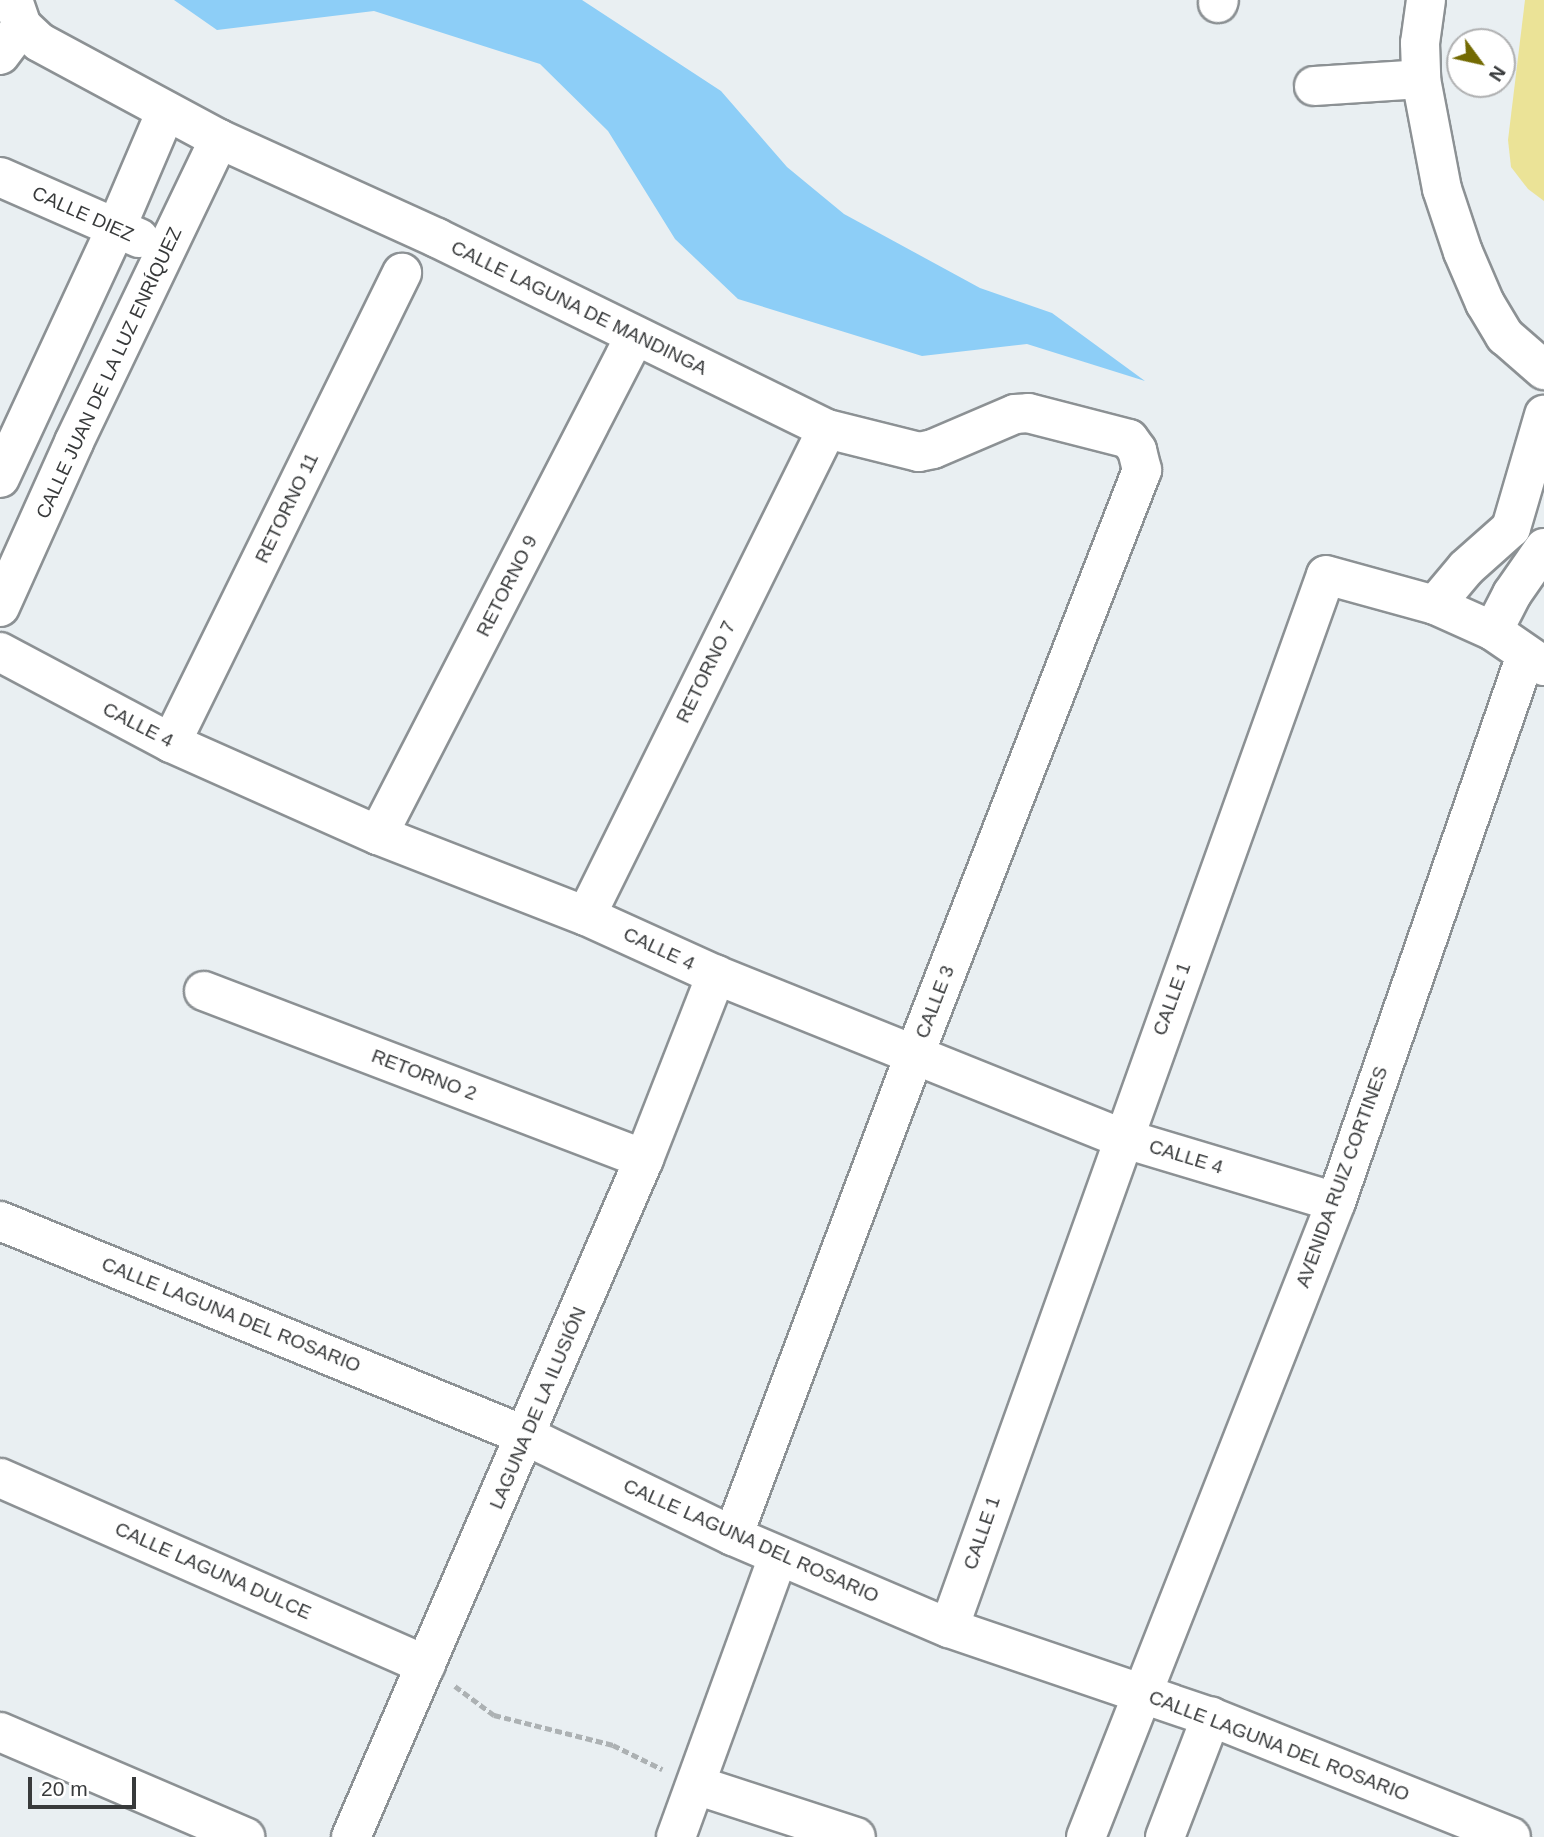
<!DOCTYPE html>
<meta charset="utf-8">
<style>
body{margin:0}
#map{position:relative;width:1544px;height:1837px;overflow:hidden;background:#e9eff2;font-family:Helvetica,sans-serif}
div>[style]{position:absolute}
[style*='--x']{left:calc(var(--x)*1px);top:calc(var(--y)*1px);width:calc(var(--w)*1px);rotate:calc(var(--a)*1deg)}
.green>*{inset:0;background:#ebe397}
.water>*{inset:0;background:#8dcef7}
.path>*{height:4.5px;margin-top:-2.25px;transform-origin:0;background:repeating-linear-gradient(90deg,#acb1b3 0 7px,transparent 0 10.5px)}
.roads{filter:drop-shadow(2px 0 #8c9194) drop-shadow(-2px 0 #8c9194) drop-shadow(0 2px #8c9194) drop-shadow(0 -2px #8c9194)}
.minor>*{height:38px;margin:-19px;padding:0 19px;transform-origin:19px;border-radius:19px;background:#fff}
span{translate:-50% -50%;white-space:nowrap;text-align:center;line-height:1.15;-webkit-text-stroke:7px #fff;paint-order:stroke}
.street-label{font-size:19px;color:#383a3b}
.north{position:absolute;left:1446px;top:28px;width:70px;height:70px;box-sizing:border-box;background:#fff;border:2px solid #afb0b1;border-radius:50%;rotate:123deg;font-size:19px;font-weight:700;line-height:28px;text-align:center;color:#383a3b}
.north::after{content:'';display:block;margin:auto;width:24px;height:32px;background:#736a02;clip-path:polygon(50% 0,100% 100%,50% 72%,0 100%)}
.scale{position:absolute;left:28px;top:1777px;width:108px;height:32px;box-sizing:border-box;border:4px solid #383a3b;border-top:0;padding-left:9px;font-size:21px;line-height:24px;white-space:nowrap;color:#383a3b;-webkit-text-stroke:5px #fff;paint-order:stroke}
</style>
<div id="map">
<div class="green">
<div style="clip-path:polygon(1525px 0,1544px 0,1544px 201px,1528px 189px,1511px 167px,1508px 140px)"></div>
</div>
<div class="water">
<div style="clip-path:polygon(174px 0,582px 0,721px 91px,787px 167px,844px 214px,980px 288px,1052px 313px,1145px 381px,1027px 344px,922px 356px,738px 299px,675px 239px,608px 131px,540px 64px,374px 11px,217px 30px)"></div>
</div>
<div class="path">
<div style="--x:455;--y:1686;--w:49;--a:36.6"></div>
<div style="--x:494;--y:1715;--w:123;--a:14.1"></div>
<div style="--x:613;--y:1745;--w:55;--a:26.1"></div>
</div>
<div class="roads">
<div class="minor">
<div style="--x:13;--y:0;--w:28;--a:71"></div>
<div style="--x:22;--y:26;--w:23;--a:43"></div>
<div style="--x:39;--y:42;--w:204;--a:28.3"></div>
<div style="--x:219;--y:139;--w:239;--a:24.4"></div>
<div style="--x:437;--y:238;--w:434;--a:26.1"></div>
<div style="--x:827;--y:429;--w:95;--a:14"></div>
<div style="--x:919;--y:452;--w:14;--a:-12"></div>
<div style="--x:933;--y:449;--w:89;--a:-23.1"></div>
<div style="--x:1015;--y:414;--w:13;--a:-4"></div>
<div style="--x:1028;--y:413;--w:104;--a:14.4"></div>
<div style="--x:1129;--y:439;--w:14;--a:54"></div>
<div style="--x:1137;--y:450;--w:21;--a:76"></div>
<div style="--x:1142;--y:470;--w:629;--a:111.26"></div>
<div style="--x:914;--y:1056;--w:513;--a:110.66"></div>
<div style="--x:1426;--y:0;--w:43;--a:97.9"></div>
<div style="--x:1420;--y:43;--w:36;--a:88"></div>
<div style="--x:1421;--y:79;--w:112;--a:79.2"></div>
<div style="--x:1442;--y:189;--w:66;--a:71.6"></div>
<div style="--x:1463;--y:252;--w:56;--a:66.7"></div>
<div style="--x:1485;--y:303;--w:39;--a:59"></div>
<div style="--x:1505;--y:336;--w:52;--a:41.1"></div>
<div style="--x:1218;--y:3;--w:3;--a:-72"></div>
<div style="--x:0;--y:55;--w:36;--a:-53"></div>
<div style="--x:1314;--y:86;--w:107;--a:-3.7"></div>
<div style="--x:0;--y:177;--w:152;--a:23.7"></div>
<div style="--x:0;--y:478;--w:278;--a:-65.1"></div>
<div style="--x:117;--y:226;--w:125;--a:-66.9"></div>
<div style="--x:1435;--y:605;--w:48;--a:-50"></div>
<div style="--x:1466;--y:568;--w:60;--a:-41.6"></div>
<div style="--x:1511;--y:528;--w:118;--a:-73.7"></div>
<div style="--x:0;--y:607;--w:181;--a:-65.8"></div>
<div style="--x:74;--y:442;--w:336;--a:-64.4"></div>
<div style="--x:1493;--y:631;--w:42;--a:-62.8"></div>
<div style="--x:1512;--y:594;--w:56;--a:-55.2"></div>
<div style="--x:0;--y:652;--w:194;--a:28"></div>
<div style="--x:171;--y:743;--w:227;--a:24"></div>
<div style="--x:378;--y:835;--w:223;--a:21.3"></div>
<div style="--x:586;--y:916;--w:143;--a:24.4"></div>
<div style="--x:716;--y:975;--w:437;--a:21.9"></div>
<div style="--x:1122;--y:1138;--w:223;--a:16.7"></div>
<div style="--x:171;--y:743;--w:524;--a:-63.83"></div>
<div style="--x:378;--y:835;--w:561;--a:-62.75"></div>
<div style="--x:586;--y:916;--w:543;--a:-63.67"></div>
<div style="--x:204;--y:991;--w:471;--a:20.9"></div>
<div style="--x:0;--y:1221;--w:568;--a:22.23"></div>
<div style="--x:526;--y:1436;--w:230;--a:25.8"></div>
<div style="--x:733;--y:1536;--w:235;--a:23.1"></div>
<div style="--x:949;--y:1628;--w:277;--a:18.8"></div>
<div style="--x:1211;--y:1717;--w:323;--a:21.8"></div>
<div style="--x:0;--y:1478;--w:465;--a:23.7"></div>
<div style="--x:949;--y:1628;--w:1118;--a:-70.3"></div>
<div style="--x:1326;--y:575;--w:113;--a:15.4"></div>
<div style="--x:1435;--y:605;--w:64;--a:24.1"></div>
<div style="--x:1493;--y:631;--w:62;--a:34.5"></div>
<div style="--x:0;--y:1732;--w:267;--a:23.2"></div>
<div style="--x:696;--y:1785;--w:168;--a:18"></div>
<div style="--x:351;--y:1837;--w:739;--a:-66.63"></div>
<div style="--x:644;--y:1159;--w:198;--a:-68.6"></div>
<div style="--x:676;--y:1837;--w:299;--a:-70"></div>
<div style="--x:1086;--y:1837;--w:682;--a:-68.51"></div>
<div style="--x:1336;--y:1202;--w:579;--a:-70.85"></div>
<div style="--x:1165;--y:1837;--w:129;--a:-69"></div>
</div>
</div>
<div class="street-label">
<span style="left:83px;top:214px;rotate:24deg">CALLE DIEZ</span>
<span style="left:579px;top:308px;rotate:26deg">CALLE LAGUNA DE MANDINGA</span>
<span style="left:109px;top:373px;rotate:-65deg">CALLE JUAN DE LA LUZ ENRÍQUEZ</span>
<span style="left:287px;top:508px;rotate:-64deg">RETORNO 11</span>
<span style="left:507px;top:586px;rotate:-63deg">RETORNO 9</span>
<span style="left:706px;top:672px;rotate:-64deg">RETORNO 7</span>
<span style="left:138px;top:725px;rotate:27deg">CALLE 4</span>
<span style="left:659px;top:949px;rotate:25deg">CALLE 4</span>
<span style="left:1172px;top:999px;rotate:-70deg">CALLE 1</span>
<span style="left:935px;top:1002px;rotate:-69deg">CALLE 3</span>
<span style="left:424px;top:1075px;rotate:21deg">RETORNO 2</span>
<span style="left:1186px;top:1157px;rotate:17deg">CALLE 4</span>
<span style="left:1342px;top:1177px;rotate:-70deg">AVENIDA RUIZ CORTINES</span>
<span style="left:231px;top:1315px;rotate:22deg">CALLE LAGUNA DEL ROSARIO</span>
<span style="left:538px;top:1408px;rotate:-67deg">LAGUNA DE LA ILUSIÓN</span>
<span style="left:982px;top:1533px;rotate:-71deg">CALLE 1</span>
<span style="left:751px;top:1541px;rotate:24deg">CALLE LAGUNA DEL ROSARIO</span>
<span style="left:213px;top:1571px;rotate:24deg">CALLE LAGUNA DULCE</span>
<span style="left:1279px;top:1746px;rotate:21deg">CALLE LAGUNA DEL ROSARIO</span>
</div>
<div class="north">N</div>
<div class="scale">20 m</div>
</div>
